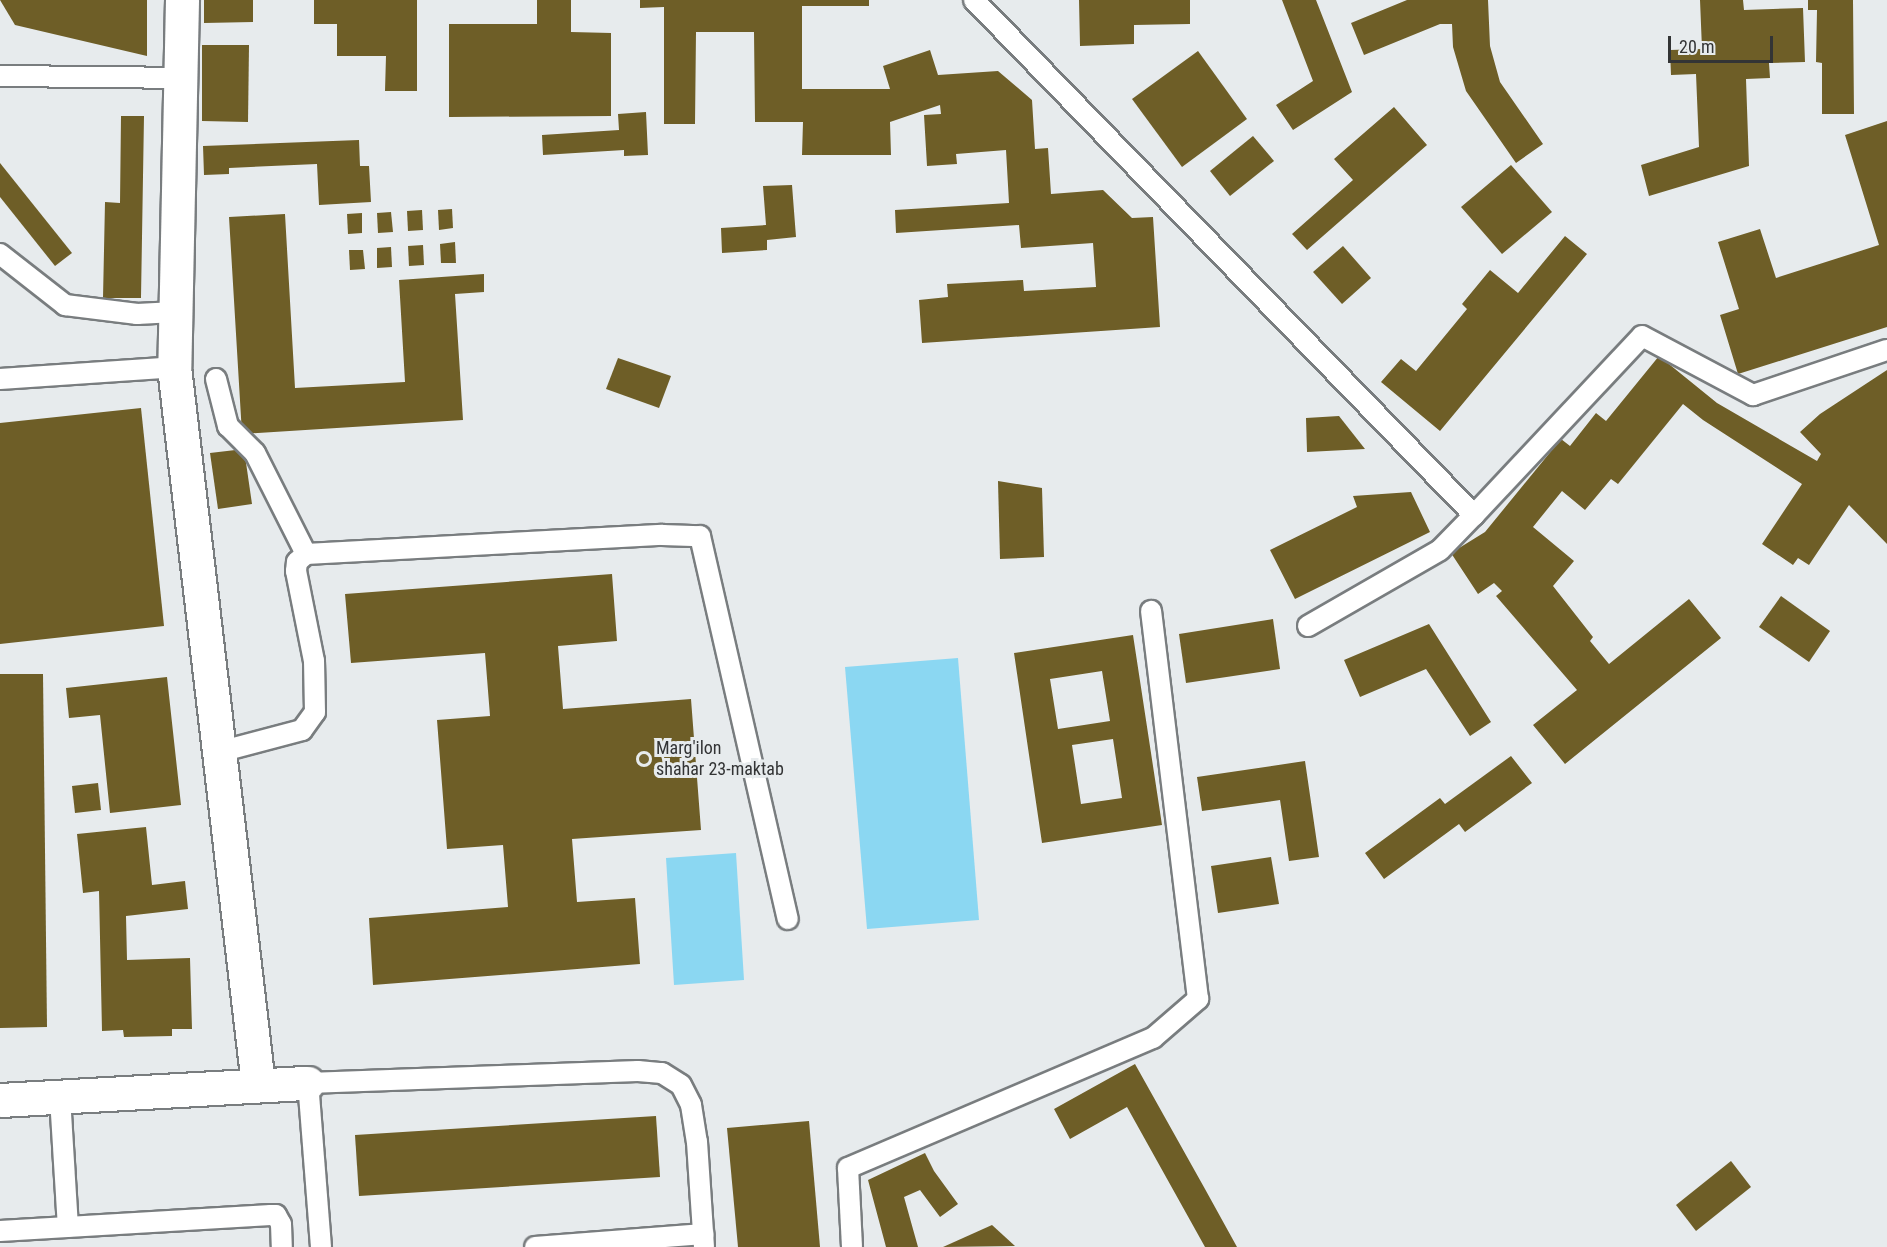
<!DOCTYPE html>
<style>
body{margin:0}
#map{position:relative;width:1887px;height:1247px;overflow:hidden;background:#e7ebed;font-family:"Roboto Condensed",sans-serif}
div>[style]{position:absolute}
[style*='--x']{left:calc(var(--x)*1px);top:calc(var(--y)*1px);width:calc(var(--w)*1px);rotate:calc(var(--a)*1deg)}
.green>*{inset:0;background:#8bd7f2}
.building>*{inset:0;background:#6e5e27}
.roads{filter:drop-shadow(2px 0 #797d7f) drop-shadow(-2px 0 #797d7f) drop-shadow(0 2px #797d7f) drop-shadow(0 -2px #797d7f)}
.service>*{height:20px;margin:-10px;padding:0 10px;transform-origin:10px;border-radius:10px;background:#fff}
.minor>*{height:33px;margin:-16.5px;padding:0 16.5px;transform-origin:16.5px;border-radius:16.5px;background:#fff}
.dots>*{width:16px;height:16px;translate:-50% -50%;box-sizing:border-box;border:3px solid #e7ebed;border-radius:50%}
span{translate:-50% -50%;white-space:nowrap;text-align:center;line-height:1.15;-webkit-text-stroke:6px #e7ebed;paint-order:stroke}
.poi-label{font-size:18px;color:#333435}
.left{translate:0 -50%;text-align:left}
.scale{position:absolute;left:1668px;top:36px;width:105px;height:27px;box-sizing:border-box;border:3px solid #333435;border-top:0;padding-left:8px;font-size:18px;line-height:21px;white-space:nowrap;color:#333435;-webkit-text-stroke:4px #e7ebed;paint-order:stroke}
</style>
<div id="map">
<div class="green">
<div style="clip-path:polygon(958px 658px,979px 920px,867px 929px,845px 667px)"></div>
<div style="clip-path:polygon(736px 853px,744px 980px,674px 985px,666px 858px)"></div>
</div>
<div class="building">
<div style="clip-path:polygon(0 0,147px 0,147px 56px,15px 25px)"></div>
<div style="clip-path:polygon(204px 0,253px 0,253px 22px,204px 23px)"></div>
<div style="clip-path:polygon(314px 0,417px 0,417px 91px,385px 91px,386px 56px,337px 56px,337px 24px,314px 24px)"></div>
<div style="clip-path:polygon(537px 0,571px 0,571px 32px,611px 33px,611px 116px,449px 117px,449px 24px,537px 24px)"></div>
<div style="clip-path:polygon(640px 0,869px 0,869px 6px,802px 6px,802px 89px,890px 89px,883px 66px,930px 50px,938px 75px,998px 71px,1032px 100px,1035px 149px,1048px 148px,1051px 194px,1103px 190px,1132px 218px,1153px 217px,1160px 327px,922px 343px,919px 300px,948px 297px,947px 284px,1023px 280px,1024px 291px,1096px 287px,1093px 243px,1021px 248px,1019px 225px,896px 233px,895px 210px,1009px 203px,1006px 150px,956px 154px,957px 164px,927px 166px,924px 115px,941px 114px,940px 105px,890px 122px,891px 155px,802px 155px,803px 122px,755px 122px,754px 32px,696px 32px,695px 124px,664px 124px,664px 7px,640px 8px)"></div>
<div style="clip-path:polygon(1079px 0,1190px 0,1190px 24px,1134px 25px,1134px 44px,1080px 46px)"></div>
<div style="clip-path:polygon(1282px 0,1316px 0,1352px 92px,1293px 130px,1276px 105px,1313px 81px)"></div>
<div style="clip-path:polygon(1407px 0,1488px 0,1490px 46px,1500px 82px,1543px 144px,1516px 163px,1466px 91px,1453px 47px,1452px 24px,1440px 24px,1364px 55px,1351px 23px)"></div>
<div style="clip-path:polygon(1700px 0,1743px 0,1744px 10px,1803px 8px,1805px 62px,1769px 63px,1770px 78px,1746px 79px,1749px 166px,1649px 196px,1641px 165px,1699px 147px,1696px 74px,1671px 75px,1670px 50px,1702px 49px)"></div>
<div style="clip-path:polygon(1808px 0,1853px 0,1854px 114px,1822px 114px,1822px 63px,1816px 62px,1817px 10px,1808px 10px)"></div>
<div style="clip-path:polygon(202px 45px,249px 45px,248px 122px,202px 121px)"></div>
<div style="clip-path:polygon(1198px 51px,1247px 119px,1182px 167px,1132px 99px)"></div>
<div style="clip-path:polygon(1394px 107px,1427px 145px,1307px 250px,1292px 234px,1353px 180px,1334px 159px)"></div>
<div style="clip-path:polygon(646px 112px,648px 155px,624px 156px,624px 150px,543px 155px,542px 135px,619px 130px,618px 114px)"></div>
<div style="clip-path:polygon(121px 116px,144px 116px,141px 298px,103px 298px,105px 202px,120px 203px)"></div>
<div style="clip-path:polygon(1887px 121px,1887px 327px,1738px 374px,1720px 315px,1739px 309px,1718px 242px,1760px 229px,1776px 278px,1879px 245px,1845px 135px)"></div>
<div style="clip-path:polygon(1253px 136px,1274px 161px,1230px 196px,1210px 171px)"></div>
<div style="clip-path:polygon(359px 140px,360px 166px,369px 166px,371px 202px,319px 205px,317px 164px,229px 168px,229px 174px,204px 175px,203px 146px)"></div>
<div style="clip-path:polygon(0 163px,72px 253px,55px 266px,0 197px)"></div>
<div style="clip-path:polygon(1511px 165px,1552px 212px,1502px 254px,1461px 207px)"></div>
<div style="clip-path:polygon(792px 185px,796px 237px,767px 240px,767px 250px,722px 253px,721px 228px,766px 225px,763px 186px)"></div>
<div style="clip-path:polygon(452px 209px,453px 228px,439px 230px,438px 210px)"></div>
<div style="clip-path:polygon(422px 210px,423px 230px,408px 231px,407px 211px)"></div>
<div style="clip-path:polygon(391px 212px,393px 232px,378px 233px,377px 213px)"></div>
<div style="clip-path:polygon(362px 213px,362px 233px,348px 234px,347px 214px)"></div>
<div style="clip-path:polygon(285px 214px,295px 388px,405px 382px,399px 280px,484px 274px,484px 292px,455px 294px,463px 420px,242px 434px,229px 217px)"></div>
<div style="clip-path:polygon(1565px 236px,1587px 254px,1440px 431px,1381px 382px,1401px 359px,1416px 371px,1467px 309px,1462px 304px,1490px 270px,1518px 293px)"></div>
<div style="clip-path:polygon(455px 242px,456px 263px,441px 263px,440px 244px)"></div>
<div style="clip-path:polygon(423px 245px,424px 265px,409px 266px,408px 246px)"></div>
<div style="clip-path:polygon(1343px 246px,1371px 278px,1342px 304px,1313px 272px)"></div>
<div style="clip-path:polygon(391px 247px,392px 267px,377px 268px,377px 248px)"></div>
<div style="clip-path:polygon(349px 250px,363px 250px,365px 269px,350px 270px)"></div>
<div style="clip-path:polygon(1659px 356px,1717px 403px,1817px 461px,1821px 454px,1800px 432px,1820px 414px,1887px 370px,1887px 544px,1849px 505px,1809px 565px,1798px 558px,1793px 565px,1762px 544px,1802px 484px,1703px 420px,1683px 404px,1618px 484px,1611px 479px,1585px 510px,1562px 491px,1533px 527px,1574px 561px,1553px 586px,1593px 637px,1590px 641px,1609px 664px,1689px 599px,1721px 638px,1565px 764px,1533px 725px,1577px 690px,1496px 596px,1502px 591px,1494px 583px,1478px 594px,1451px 553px,1485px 532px,1561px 439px,1570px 446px,1596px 413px,1606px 421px)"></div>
<div style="clip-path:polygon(618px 358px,671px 376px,659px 408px,606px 389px)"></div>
<div style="clip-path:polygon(141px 408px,164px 626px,0 644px,0 423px)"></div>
<div style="clip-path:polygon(1339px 416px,1365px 449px,1307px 452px,1306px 418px)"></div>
<div style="clip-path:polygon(244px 449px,252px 504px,218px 509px,210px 453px)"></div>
<div style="clip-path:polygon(998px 481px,1042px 488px,1044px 557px,1000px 559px)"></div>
<div style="clip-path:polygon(1411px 492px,1430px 532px,1295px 599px,1270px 550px,1357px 507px,1353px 496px)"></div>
<div style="clip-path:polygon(612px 574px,617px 641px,558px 646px,563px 709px,691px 699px,701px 830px,572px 839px,577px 902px,635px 898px,640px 964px,373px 985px,369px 918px,508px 907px,503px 845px,447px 849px,437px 720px,490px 716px,485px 653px,351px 663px,345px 594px)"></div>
<div style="clip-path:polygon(1781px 596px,1830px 631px,1809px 662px,1759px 627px)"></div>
<div style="clip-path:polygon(1273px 619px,1280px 669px,1186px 683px,1179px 634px)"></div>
<div style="clip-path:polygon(1429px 624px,1491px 722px,1470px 736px,1426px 669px,1360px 697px,1344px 660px)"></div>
<div style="clip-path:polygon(evenodd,1133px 635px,1162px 825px,1042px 843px,1014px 653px,1133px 635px,1102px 671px,1110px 721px,1058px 729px,1050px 679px,1102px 671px,1133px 635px,1113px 739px,1122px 798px,1081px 804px,1072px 745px,1113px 739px)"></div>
<div style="clip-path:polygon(0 674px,43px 674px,47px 1027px,0 1028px)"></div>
<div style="clip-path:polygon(167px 677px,181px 805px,110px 813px,100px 715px,69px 718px,66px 688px)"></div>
<div style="clip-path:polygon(1511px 756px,1532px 783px,1465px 832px,1459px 824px,1384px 879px,1365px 853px,1440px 798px,1445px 804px)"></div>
<div style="clip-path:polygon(1305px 761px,1319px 857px,1289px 861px,1280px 800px,1202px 811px,1197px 777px)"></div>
<div style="clip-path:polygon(98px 783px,101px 810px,75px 813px,72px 786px)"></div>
<div style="clip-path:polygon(146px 827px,152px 885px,185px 881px,188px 909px,126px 916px,127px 960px,190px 958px,192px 1029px,172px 1029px,172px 1036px,124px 1037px,123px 1030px,102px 1031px,99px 891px,83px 893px,77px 834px)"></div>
<div style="clip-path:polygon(1271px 857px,1279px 904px,1218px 913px,1211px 866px)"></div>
<div style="clip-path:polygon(1135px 1064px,1205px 1189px,1237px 1247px,1205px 1247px,1127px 1107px,1070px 1139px,1054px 1109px)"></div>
<div style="clip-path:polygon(656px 1116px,660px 1177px,359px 1196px,355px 1135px)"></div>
<div style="clip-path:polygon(809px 1121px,820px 1247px,738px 1247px,727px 1128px)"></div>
<div style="clip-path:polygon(925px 1153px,934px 1171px,958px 1204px,940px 1217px,920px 1190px,904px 1197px,918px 1247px,886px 1247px,868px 1180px)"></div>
<div style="clip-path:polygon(1731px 1161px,1751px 1187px,1696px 1231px,1676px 1205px)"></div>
<div style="clip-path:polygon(992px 1225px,1015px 1246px,943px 1247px)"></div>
</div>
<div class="roads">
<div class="service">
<div style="--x:974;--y:0;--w:718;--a:45.85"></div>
<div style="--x:1474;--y:515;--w:245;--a:-46.8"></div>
<div style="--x:1642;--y:336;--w:126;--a:28"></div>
<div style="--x:1753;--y:395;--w:141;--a:-18.6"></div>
<div style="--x:0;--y:76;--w:180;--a:0.6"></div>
<div style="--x:0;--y:254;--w:83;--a:38.1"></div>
<div style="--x:65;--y:305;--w:73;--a:7.1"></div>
<div style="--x:137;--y:314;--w:38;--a:-3"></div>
<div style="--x:0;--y:379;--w:174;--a:-3.9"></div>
<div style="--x:216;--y:379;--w:49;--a:75.7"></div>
<div style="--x:228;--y:426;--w:38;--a:45"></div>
<div style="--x:255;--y:453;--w:113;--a:63.2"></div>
<div style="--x:1308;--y:626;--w:152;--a:-29.9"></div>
<div style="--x:1440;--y:550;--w:49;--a:-45.8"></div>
<div style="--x:219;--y:752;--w:86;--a:-14.8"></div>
<div style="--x:302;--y:730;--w:22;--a:-54"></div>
<div style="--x:315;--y:712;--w:51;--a:-91.1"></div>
<div style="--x:314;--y:661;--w:92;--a:-101.3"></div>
<div style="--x:296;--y:571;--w:9;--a:-84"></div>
<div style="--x:297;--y:562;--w:12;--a:-42"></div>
<div style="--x:306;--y:554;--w:357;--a:-3.1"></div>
<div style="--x:662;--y:535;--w:38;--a:2"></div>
<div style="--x:700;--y:536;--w:393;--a:77.1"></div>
<div style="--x:60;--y:1097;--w:130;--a:86.5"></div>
<div style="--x:0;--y:1231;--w:271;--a:-3.4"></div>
<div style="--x:271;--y:1215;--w:5;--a:0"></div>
<div style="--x:276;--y:1215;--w:10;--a:61"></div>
<div style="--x:281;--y:1224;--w:23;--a:88"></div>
<div style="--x:321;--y:1247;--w:165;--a:-94.5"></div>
<div style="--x:308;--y:1083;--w:330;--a:-2.1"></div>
<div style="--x:638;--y:1071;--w:24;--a:5"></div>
<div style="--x:662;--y:1073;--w:22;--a:32"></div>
<div style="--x:681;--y:1085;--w:22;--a:63"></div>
<div style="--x:691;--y:1105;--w:37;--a:81"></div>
<div style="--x:697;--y:1142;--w:105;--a:86.2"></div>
<div style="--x:535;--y:1247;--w:169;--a:-4.4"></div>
<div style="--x:852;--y:1247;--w:79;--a:-92.9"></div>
<div style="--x:848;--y:1168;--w:332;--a:-23.1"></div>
<div style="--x:1153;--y:1038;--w:60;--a:-40.9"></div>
<div style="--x:1198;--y:999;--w:391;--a:-96.9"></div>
</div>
<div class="minor">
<div style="--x:182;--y:0;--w:367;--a:91.2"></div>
<div style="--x:174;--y:367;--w:722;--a:83.32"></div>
<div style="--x:0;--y:1100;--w:308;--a:-3.2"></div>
</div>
</div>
<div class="dots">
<div style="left:644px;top:759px;background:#756633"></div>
</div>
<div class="poi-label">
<span class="left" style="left:656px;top:759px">Marg'ilon<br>shahar 23-maktab</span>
</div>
<div class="scale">20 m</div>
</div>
